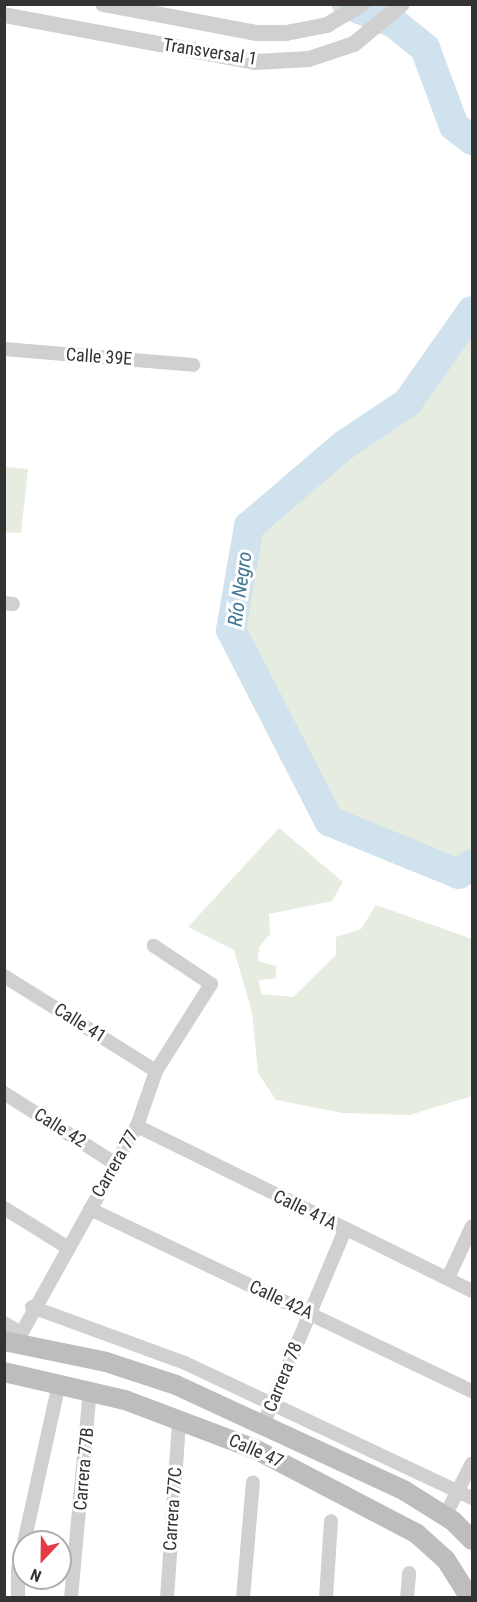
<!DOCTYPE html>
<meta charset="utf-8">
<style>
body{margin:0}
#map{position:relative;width:477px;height:1602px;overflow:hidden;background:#fff;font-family:"Roboto Condensed",sans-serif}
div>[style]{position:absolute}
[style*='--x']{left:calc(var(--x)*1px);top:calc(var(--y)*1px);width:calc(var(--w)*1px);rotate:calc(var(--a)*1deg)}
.green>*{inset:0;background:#e6ecdf}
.river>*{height:30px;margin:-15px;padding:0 15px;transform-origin:15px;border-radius:15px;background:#cfe2ee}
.minor>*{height:14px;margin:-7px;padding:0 7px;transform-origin:7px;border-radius:7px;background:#d0d0d0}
.tertiary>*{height:16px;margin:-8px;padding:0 8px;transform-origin:8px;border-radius:8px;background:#d0d0d0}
.secondary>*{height:20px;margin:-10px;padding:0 10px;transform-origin:10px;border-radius:10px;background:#bdbdbd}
span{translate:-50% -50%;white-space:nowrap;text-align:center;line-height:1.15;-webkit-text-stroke:6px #fff;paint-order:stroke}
.street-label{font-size:18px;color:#333}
.water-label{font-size:20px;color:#3f7597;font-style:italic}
.frame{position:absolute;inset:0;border:6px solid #333;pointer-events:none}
.north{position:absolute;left:12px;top:1530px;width:60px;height:60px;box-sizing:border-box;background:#fff;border:2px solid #adadad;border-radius:50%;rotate:202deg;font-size:16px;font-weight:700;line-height:24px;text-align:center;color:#333}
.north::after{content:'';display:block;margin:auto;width:21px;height:27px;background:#e63946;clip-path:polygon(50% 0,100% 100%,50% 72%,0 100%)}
</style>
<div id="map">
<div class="green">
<div style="clip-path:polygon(472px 311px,472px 864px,459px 874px,329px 821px,231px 630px,249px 526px,344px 445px,407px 403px)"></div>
<div style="clip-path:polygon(4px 467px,28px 469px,21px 533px,5px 532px)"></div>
<div style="clip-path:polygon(279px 828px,343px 882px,332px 901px,269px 914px,270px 934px,259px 947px,258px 961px,276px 966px,276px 978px,259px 980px,261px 994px,293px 997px,336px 955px,336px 937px,361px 929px,376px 905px,472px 939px,472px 1096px,410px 1115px,343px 1113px,276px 1100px,258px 1073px,252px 1012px,234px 950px,188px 927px)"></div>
</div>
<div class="river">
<div style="--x:347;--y:4;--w:51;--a:22"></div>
<div style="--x:394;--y:23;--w:40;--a:39"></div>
<div style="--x:425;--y:48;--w:83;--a:69.6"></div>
<div style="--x:454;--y:126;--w:23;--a:38"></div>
<div style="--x:472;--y:311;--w:113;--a:125.2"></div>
<div style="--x:407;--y:403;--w:76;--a:146.3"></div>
<div style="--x:344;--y:445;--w:125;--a:139.5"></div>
<div style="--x:249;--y:526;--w:106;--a:99.8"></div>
<div style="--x:231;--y:630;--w:215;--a:62.8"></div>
<div style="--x:329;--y:821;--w:140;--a:22.2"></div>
<div style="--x:459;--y:874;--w:16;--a:-38"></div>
</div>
<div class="minor">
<div style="--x:4;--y:349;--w:190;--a:4.8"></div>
<div style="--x:4;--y:603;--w:9;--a:6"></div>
<div style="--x:4;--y:976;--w:179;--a:32"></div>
<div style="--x:4;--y:1093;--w:133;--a:32.4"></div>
<div style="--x:137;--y:1126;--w:373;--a:26.2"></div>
<div style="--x:4;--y:1208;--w:74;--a:31.8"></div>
<div style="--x:90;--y:1209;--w:423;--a:25.5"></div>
<div style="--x:448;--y:1278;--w:57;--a:-65.2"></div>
<div style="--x:32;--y:1307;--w:163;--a:20.1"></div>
<div style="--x:185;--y:1363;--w:317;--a:25.2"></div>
<div style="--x:4;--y:1323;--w:16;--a:30"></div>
<div style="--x:16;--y:1343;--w:248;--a:-60.9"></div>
<div style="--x:137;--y:1126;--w:58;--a:-70.9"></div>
<div style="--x:156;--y:1071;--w:103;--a:-57.7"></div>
<div style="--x:211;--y:984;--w:69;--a:-146.3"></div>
<div style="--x:263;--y:1425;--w:212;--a:-67.2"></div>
<div style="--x:445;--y:1516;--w:59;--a:-63"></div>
<div style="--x:18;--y:1598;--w:28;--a:-90"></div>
<div style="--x:18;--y:1570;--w:191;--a:-77.6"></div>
<div style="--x:71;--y:1598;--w:208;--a:-84.8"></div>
<div style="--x:167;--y:1598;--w:178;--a:-86.1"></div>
<div style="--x:243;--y:1598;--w:116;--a:-85.1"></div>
<div style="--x:326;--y:1598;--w:77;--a:-86.3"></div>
<div style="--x:407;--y:1598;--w:25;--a:-85"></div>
</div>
<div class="tertiary">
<div style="--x:103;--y:4;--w:157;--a:10.7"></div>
<div style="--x:257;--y:33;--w:29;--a:0"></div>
<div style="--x:286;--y:33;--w:42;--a:-11"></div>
<div style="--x:327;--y:25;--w:41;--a:-31"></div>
<div style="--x:4;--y:15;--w:255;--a:10.6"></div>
<div style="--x:255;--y:62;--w:54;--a:-3.2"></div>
<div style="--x:309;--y:59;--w:47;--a:-18.4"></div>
<div style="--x:354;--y:44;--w:62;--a:-39.8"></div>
</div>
<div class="secondary">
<div style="--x:4;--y:1341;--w:104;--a:11.6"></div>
<div style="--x:106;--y:1362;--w:74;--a:18.2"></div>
<div style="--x:176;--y:1385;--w:252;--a:24.8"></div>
<div style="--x:405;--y:1491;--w:57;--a:32"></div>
<div style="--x:453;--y:1521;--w:27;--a:45"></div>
<div style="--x:4;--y:1372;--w:124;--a:13"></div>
<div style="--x:125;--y:1400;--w:139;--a:20.7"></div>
<div style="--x:255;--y:1449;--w:182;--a:27.6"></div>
<div style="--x:416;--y:1533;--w:40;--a:42"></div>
<div style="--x:446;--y:1560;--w:45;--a:57.7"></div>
</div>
<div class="street-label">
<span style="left:210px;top:52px;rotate:9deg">Transversal 1</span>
<span style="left:99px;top:357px;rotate:4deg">Calle 39E</span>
<span style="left:80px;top:1023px;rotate:32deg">Calle 41</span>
<span style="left:60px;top:1128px;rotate:32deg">Calle 42</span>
<span style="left:115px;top:1164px;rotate:-60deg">Carrera 77</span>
<span style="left:305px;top:1210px;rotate:26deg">Calle 41A</span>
<span style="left:281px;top:1300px;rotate:25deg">Calle 42A</span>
<span style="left:283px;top:1377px;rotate:-68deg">Carrera 78</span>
<span style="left:256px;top:1451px;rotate:24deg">Calle 47</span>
<span style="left:84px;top:1469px;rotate:-85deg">Carrera 77B</span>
<span style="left:173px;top:1509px;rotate:-86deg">Carrera 77C</span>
</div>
<div class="water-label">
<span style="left:240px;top:589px;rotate:-82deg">Río Negro</span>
</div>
<div class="frame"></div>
<div class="north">N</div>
</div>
